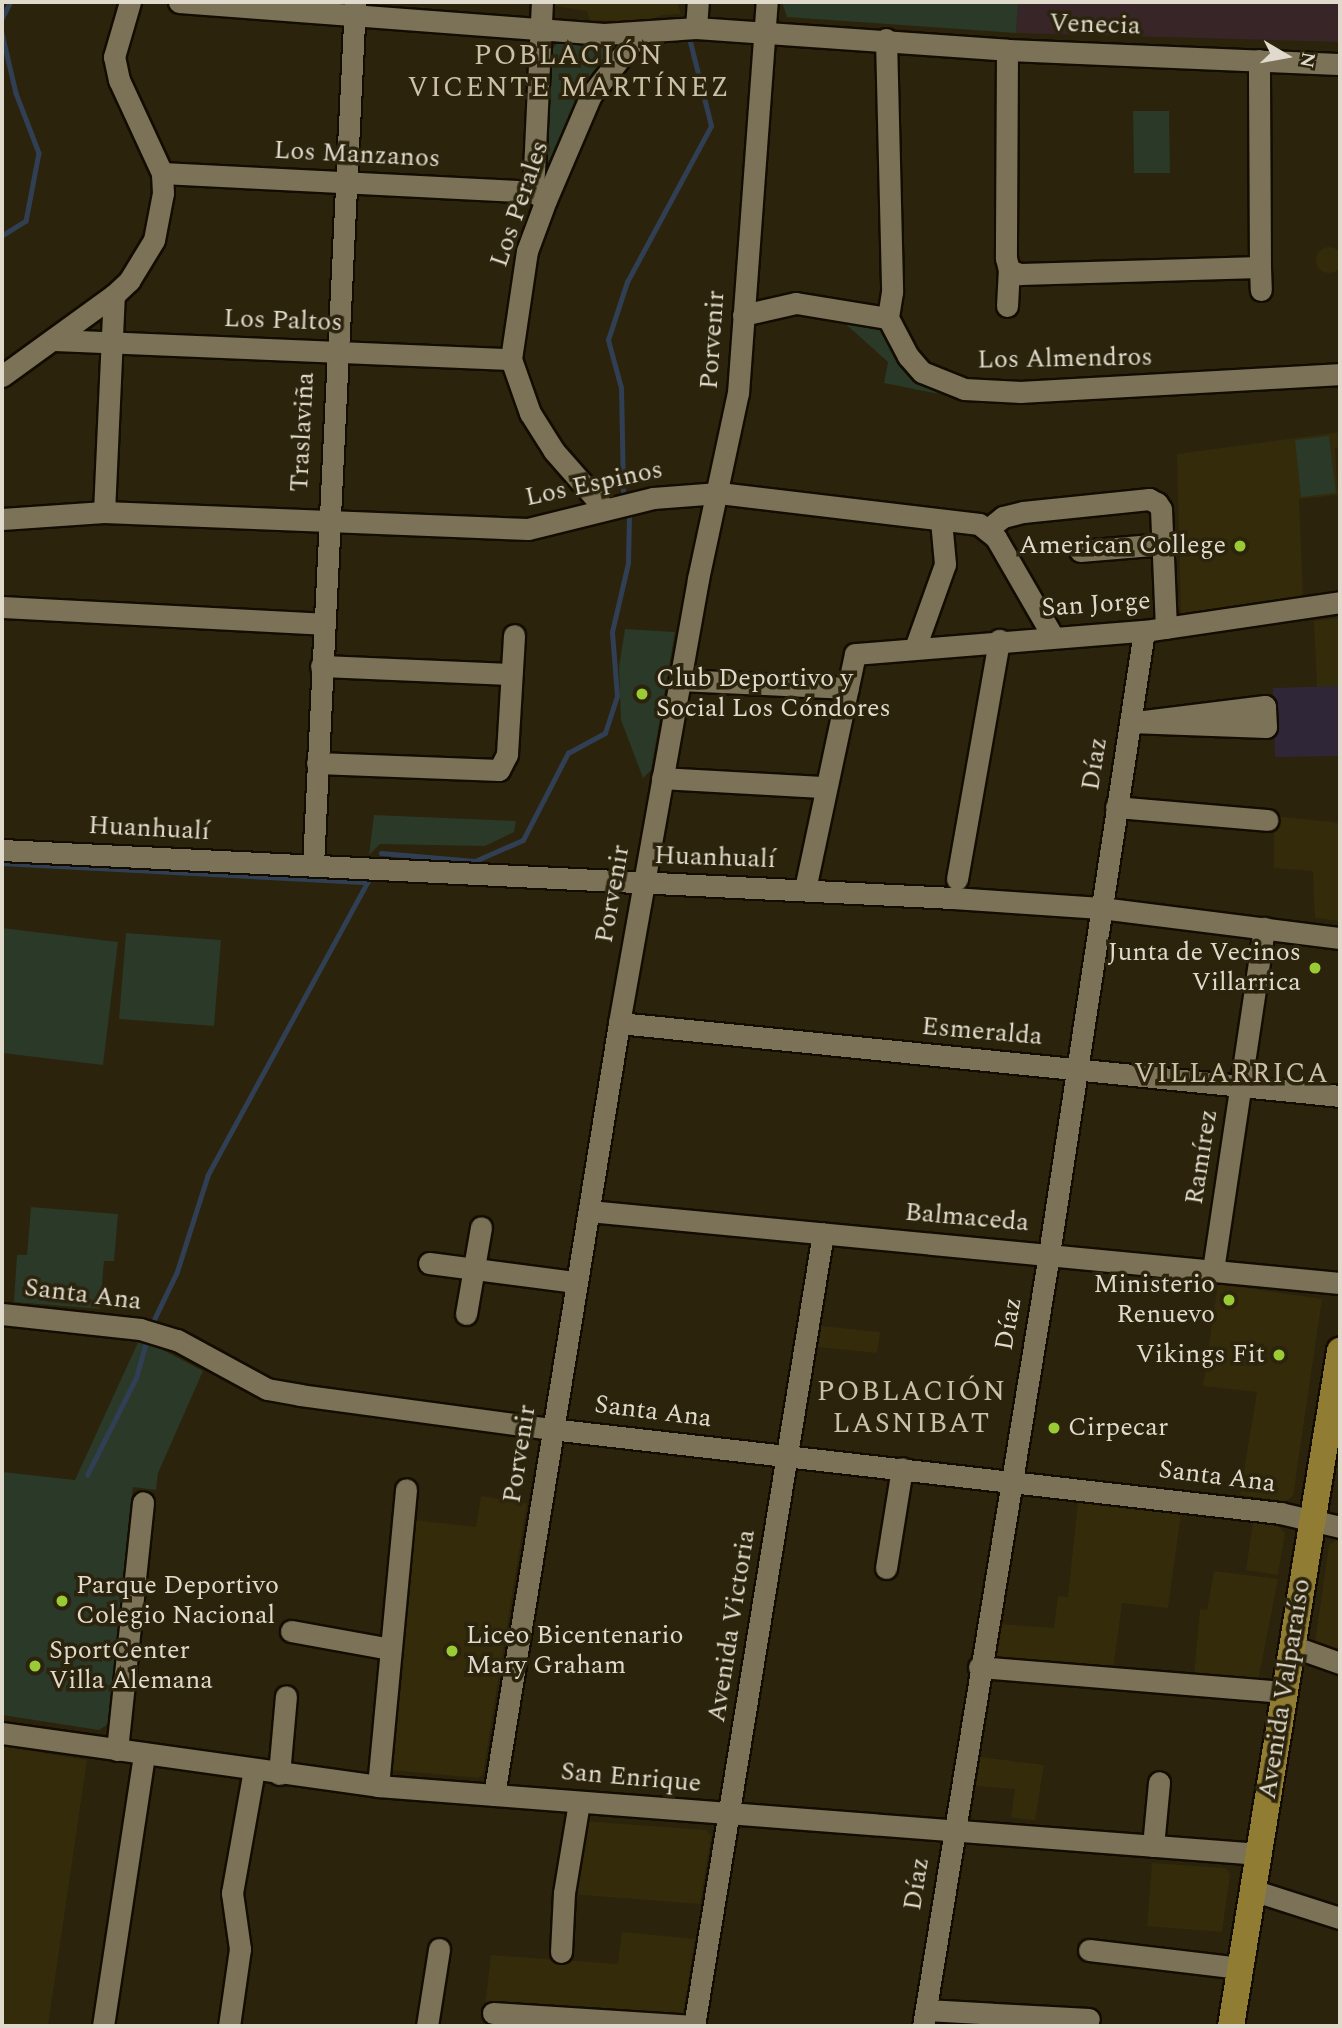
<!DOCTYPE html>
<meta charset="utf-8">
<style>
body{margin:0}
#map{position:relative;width:1342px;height:2028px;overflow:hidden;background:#2b230c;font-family:Spectral,serif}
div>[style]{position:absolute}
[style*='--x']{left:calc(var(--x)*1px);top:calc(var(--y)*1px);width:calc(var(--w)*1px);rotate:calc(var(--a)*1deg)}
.built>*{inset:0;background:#342b0b}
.round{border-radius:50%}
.industrial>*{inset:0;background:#2f2737}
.medical>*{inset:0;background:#382528}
.green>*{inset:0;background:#2a3928}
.stream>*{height:4.5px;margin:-2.25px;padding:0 2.25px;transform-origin:2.25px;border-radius:2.25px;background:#313f54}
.roads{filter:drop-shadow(2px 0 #130c00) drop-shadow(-2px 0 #130c00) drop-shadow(0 2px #130c00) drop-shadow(0 -2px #130c00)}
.minor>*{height:21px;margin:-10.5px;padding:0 10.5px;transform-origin:10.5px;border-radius:10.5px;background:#7b7258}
.major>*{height:26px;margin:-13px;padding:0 13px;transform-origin:13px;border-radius:13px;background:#907c32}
.dots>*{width:19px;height:19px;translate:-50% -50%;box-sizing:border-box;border:4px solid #2b230c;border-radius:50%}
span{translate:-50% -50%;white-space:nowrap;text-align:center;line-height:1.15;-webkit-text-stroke:7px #2b230c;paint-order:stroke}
.street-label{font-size:26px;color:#dfdacc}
.poi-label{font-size:26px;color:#dfdacc}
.right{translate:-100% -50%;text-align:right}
.left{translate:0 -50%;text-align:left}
.neighbourhood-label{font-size:28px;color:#cbc1a6;letter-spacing:2px}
.frame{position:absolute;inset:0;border:4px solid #dfdacc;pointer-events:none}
.north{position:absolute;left:1251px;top:21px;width:70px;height:70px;-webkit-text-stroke:5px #2b230c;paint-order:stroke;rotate:100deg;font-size:19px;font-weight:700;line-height:28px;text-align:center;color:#dfdacc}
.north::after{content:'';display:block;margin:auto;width:24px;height:32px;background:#dfdacc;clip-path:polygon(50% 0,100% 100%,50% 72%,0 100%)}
</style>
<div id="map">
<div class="built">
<div style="clip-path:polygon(555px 2px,677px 2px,681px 14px,662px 15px,646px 22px,590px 20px,587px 11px,555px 6px)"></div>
<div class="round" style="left:1316px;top:247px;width:26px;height:26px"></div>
<div style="clip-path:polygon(1340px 432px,1340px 447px,1335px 448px,1338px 495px,1299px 499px,1303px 596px,1181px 614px,1177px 454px)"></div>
<div style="clip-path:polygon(1340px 618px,1340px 686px,1317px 687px,1314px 621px)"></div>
<div style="clip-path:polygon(1274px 816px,1340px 823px,1340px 921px,1315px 918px,1313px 871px,1274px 868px)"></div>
<div style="clip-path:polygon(1218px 1284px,1322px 1299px,1293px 1496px,1286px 1501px,1240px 1495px,1257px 1392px,1203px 1386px)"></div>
<div style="clip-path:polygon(821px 1326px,880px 1332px,877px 1353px,818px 1347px)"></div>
<div style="clip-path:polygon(481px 1496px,527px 1503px,483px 1774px,478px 1778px,391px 1770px,415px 1520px,476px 1527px)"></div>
<div style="clip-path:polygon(1078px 1502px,1181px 1514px,1168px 1608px,1122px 1603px,1113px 1671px,998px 1661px,995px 1655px,1001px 1624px,1054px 1628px,1058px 1596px,1068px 1597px)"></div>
<div style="clip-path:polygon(1253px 1522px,1278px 1526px,1285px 1533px,1278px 1575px,1246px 1570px)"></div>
<div style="clip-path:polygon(1336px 1540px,1340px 1541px,1340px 1652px,1315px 1642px,1329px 1545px)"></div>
<div style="clip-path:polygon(1214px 1571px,1278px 1579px,1258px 1681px,1194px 1675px,1200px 1609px,1207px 1610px)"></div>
<div style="clip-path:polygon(2px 1746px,87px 1760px,48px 2026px,2px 2026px)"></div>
<div style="clip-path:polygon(980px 1757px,1044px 1765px,1035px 1820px,1011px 1818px,1015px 1789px,976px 1786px)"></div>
<div style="clip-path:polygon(582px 1821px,706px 1830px,711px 1836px,700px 1904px,570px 1894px)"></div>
<div style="clip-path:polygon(1152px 1863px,1226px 1868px,1230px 1875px,1222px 1932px,1147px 1926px)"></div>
<div style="clip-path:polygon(622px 1932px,695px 1939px,682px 2020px,485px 2007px,491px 1955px,618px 1964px)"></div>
</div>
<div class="industrial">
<div style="clip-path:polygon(1340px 686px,1340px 756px,1275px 757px,1273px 688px)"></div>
</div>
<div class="medical">
<div style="clip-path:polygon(1018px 2px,1340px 2px,1340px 42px,1016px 33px)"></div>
</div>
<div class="green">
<div style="clip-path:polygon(782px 2px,1018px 2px,1016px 33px,787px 17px)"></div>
<div style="clip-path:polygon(557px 43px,607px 48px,609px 58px,583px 85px,545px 171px,550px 53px)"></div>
<div style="clip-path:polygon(1133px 111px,1169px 111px,1170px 173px,1134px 173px)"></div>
<div style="clip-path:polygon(840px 319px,880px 329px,907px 370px,939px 394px,884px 383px,888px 362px)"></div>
<div style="clip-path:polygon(1329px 436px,1336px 493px,1301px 497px,1295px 440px)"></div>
<div style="clip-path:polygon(625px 629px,675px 632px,651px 770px,643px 778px,621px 720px,619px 667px)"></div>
<div style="clip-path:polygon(374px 815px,516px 821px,514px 832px,485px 846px,380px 844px,369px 855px)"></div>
<div style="clip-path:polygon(2px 928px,118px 942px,103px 1065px,2px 1053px)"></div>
<div style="clip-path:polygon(126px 933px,221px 940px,214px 1026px,119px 1019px)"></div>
<div style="clip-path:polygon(31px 1207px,118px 1214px,114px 1261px,104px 1261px,100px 1309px,14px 1302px,17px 1255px,27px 1255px)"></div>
<div style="clip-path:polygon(140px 1338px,203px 1371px,158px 1473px,156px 1490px,133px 1487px,108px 1724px,99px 1730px,2px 1715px,2px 1472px,75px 1480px)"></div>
</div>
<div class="stream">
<div style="--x:2;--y:18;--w:18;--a:-63"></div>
<div style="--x:2;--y:33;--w:62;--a:76.9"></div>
<div style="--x:16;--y:93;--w:64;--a:69"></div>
<div style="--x:39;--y:153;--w:69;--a:100.8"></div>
<div style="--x:26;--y:221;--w:28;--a:148"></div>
<div style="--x:623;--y:491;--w:103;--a:-91.1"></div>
<div style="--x:621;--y:388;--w:50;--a:-105.2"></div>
<div style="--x:608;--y:340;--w:61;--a:-71.9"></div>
<div style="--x:627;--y:282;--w:177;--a:-61.7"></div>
<div style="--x:711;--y:126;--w:95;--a:-104"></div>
<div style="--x:381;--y:853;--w:94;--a:4.9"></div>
<div style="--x:475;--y:861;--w:52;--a:-23.6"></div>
<div style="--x:523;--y:840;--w:98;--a:-62.7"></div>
<div style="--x:568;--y:753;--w:42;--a:-28.4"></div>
<div style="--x:605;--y:733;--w:39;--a:-72"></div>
<div style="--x:617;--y:696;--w:64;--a:-94.5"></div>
<div style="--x:612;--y:632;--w:71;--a:-76.9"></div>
<div style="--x:628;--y:563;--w:46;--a:-88.8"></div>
<div style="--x:2;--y:863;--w:366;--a:3"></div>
<div style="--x:368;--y:882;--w:335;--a:118.6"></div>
<div style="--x:208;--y:1176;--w:102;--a:107.7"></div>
<div style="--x:177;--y:1273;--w:60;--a:115.7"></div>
<div style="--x:87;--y:1475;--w:109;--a:-63.2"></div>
<div style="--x:136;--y:1378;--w:41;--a:-74.2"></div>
</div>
<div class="roads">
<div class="minor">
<div style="--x:179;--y:2;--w:426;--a:4.3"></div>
<div style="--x:604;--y:34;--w:92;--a:-3.7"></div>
<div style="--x:696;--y:28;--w:312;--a:4"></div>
<div style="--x:1007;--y:50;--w:333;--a:2.4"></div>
<div style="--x:696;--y:28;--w:26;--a:-86"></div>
<div style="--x:886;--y:39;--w:253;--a:88.6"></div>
<div style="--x:892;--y:292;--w:26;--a:99"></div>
<div style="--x:1007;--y:50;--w:208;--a:90.3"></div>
<div style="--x:1006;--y:258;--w:12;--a:76"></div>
<div style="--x:1009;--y:270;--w:12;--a:20"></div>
<div style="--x:1020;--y:274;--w:240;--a:-1.7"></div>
<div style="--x:1260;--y:267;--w:207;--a:-90.3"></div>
<div style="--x:162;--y:173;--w:371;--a:2.9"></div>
<div style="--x:533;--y:192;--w:15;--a:32"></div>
<div style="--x:533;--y:192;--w:190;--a:-87.3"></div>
<div style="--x:1260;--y:267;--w:23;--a:88"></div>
<div style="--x:1007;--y:306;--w:36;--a:-87"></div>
<div style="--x:743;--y:315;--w:54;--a:-12.8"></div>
<div style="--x:796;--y:303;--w:93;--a:9.3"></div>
<div style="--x:888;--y:318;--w:43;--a:62.2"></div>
<div style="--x:908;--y:356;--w:21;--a:49"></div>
<div style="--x:922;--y:372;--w:45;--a:22"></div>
<div style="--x:964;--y:389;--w:57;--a:3"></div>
<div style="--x:1021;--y:392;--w:320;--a:-3.2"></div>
<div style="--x:53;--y:340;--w:458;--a:2.4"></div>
<div style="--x:2;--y:376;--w:138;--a:-35.9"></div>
<div style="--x:114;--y:295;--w:21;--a:-43"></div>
<div style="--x:129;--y:281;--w:48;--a:-58.6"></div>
<div style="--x:154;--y:240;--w:48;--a:-79.2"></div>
<div style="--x:163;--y:193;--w:20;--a:-93"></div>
<div style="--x:162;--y:173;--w:102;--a:-114.8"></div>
<div style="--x:119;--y:80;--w:24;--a:-102"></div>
<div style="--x:114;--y:57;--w:57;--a:-73.8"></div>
<div style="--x:604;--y:508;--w:76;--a:-131.3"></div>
<div style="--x:554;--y:451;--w:45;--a:-122.3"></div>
<div style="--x:530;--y:413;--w:57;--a:-109.4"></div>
<div style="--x:511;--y:359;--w:109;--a:-81.6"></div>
<div style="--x:527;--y:251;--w:54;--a:-69.6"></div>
<div style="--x:546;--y:200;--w:114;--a:-66.8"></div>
<div style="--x:591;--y:95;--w:78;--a:-51.8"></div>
<div style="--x:104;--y:512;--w:217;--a:-87.4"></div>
<div style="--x:2;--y:519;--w:102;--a:-3.9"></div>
<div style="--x:104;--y:512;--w:424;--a:2.3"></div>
<div style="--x:528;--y:529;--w:129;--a:-13.9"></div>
<div style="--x:653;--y:498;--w:66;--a:-4.3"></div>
<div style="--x:719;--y:493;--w:262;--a:6.8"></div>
<div style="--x:979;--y:524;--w:22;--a:39"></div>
<div style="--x:996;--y:538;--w:112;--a:60"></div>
<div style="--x:988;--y:529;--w:19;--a:-39"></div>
<div style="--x:1003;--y:517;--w:21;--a:-14"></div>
<div style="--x:1023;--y:512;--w:127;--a:-5.9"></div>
<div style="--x:1149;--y:499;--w:9;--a:27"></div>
<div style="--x:1157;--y:503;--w:7;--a:56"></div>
<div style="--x:1161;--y:509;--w:119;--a:87.6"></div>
<div style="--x:1080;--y:551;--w:84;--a:-4.8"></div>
<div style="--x:2;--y:607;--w:320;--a:3"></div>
<div style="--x:915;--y:648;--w:89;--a:-70.3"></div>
<div style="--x:945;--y:564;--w:44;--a:-95.2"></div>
<div style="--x:321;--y:666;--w:190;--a:2.4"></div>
<div style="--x:680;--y:680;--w:168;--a:2.7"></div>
<div style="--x:1130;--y:722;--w:136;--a:2.1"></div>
<div style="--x:1266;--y:727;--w:21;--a:-93"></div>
<div style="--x:1265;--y:706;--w:124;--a:173"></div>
<div style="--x:317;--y:763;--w:182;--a:2.2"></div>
<div style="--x:499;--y:770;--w:18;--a:-63"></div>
<div style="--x:507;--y:754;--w:119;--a:-86.6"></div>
<div style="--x:662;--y:778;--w:163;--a:3.2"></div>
<div style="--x:1116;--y:807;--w:152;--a:4.9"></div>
<div style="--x:2;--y:850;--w:952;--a:2.89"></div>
<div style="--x:953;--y:898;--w:148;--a:3.9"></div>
<div style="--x:1101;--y:908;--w:241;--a:7.2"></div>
<div style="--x:313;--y:865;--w:864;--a:-87.21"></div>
<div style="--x:957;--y:879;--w:243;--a:-80"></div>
<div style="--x:805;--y:889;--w:240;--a:-78"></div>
<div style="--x:855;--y:654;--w:290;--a:-4.6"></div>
<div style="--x:1144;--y:631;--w:198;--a:-8.4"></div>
<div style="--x:619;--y:1023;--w:725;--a:5.78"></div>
<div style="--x:589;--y:1211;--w:754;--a:5.48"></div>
<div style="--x:429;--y:1263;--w:148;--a:7.4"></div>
<div style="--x:1213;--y:1270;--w:346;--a:-81.5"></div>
<div style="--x:2;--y:1314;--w:139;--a:6.2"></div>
<div style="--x:140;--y:1329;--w:39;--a:17"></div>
<div style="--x:177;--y:1340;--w:102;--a:28.6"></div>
<div style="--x:267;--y:1389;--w:34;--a:10"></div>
<div style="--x:300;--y:1395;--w:253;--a:7.7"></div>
<div style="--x:551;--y:1429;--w:734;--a:6.57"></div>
<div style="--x:1280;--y:1513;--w:62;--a:13.1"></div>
<div style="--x:466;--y:1314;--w:88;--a:-80.2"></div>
<div style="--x:886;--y:1568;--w:101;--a:-80.9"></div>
<div style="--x:291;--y:1631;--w:101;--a:10.3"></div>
<div style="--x:1292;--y:1646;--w:51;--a:19.5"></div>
<div style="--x:979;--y:1667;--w:307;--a:4.7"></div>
<div style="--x:2;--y:1733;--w:380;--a:8"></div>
<div style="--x:378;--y:1786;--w:884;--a:4.41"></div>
<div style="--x:117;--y:1750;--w:249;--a:-84"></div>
<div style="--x:279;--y:1774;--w:78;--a:-84.9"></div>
<div style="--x:378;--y:1786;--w:298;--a:-84.6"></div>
<div style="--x:494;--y:1795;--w:782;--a:-80.8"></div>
<div style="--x:619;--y:1023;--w:451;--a:-79.9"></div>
<div style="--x:698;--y:579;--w:190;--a:-77.9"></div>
<div style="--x:738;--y:393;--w:392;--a:-85.8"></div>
<div style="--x:1153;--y:1846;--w:64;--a:-84.6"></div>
<div style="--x:1252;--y:1890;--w:92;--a:17.7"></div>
<div style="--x:1089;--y:1950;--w:152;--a:6.8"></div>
<div style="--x:561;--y:1952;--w:59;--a:-87.1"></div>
<div style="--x:564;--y:1893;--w:92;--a:-80.6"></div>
<div style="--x:926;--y:2010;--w:163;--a:3.2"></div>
<div style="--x:493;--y:2013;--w:201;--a:3.7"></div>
<div style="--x:103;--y:2026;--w:275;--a:-81.4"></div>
<div style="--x:229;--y:2026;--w:78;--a:-81.9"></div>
<div style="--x:240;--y:1949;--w:57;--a:-98.1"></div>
<div style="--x:232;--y:1893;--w:125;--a:-79.9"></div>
<div style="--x:427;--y:2026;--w:78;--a:-81.1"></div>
<div style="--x:694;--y:2026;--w:803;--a:-80.76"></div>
<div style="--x:923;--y:2026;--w:782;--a:-80.73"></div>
<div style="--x:1049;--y:1254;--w:630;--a:-81.33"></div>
</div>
<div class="major">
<div style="--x:1231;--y:2026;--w:684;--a:-80.83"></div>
</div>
</div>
<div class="dots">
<div style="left:1240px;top:546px;background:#9acb34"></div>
<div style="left:642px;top:694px;background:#9acb34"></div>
<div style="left:1315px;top:968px;background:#9acb34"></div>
<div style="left:1229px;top:1300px;background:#9acb34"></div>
<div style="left:1279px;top:1355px;background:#9acb34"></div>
<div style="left:1054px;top:1428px;background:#9acb34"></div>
<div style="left:62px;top:1601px;background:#9acb34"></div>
<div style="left:452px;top:1651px;background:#9acb34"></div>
<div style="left:35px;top:1666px;background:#9acb34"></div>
</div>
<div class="street-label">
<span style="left:1095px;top:25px;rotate:2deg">Venecia</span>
<span style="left:357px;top:155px;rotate:3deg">Los Manzanos</span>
<span style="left:520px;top:204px;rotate:-71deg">Los Perales</span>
<span style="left:283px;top:321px;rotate:2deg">Los Paltos</span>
<span style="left:713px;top:340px;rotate:-86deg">Porvenir</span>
<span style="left:1065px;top:359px;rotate:-1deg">Los Almendros</span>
<span style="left:303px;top:432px;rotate:-87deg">Traslaviña</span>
<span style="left:594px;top:484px;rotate:-12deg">Los Espinos</span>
<span style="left:1096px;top:605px;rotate:-4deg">San Jorge</span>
<span style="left:1095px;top:764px;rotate:-81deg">Díaz</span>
<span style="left:149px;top:829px;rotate:3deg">Huanhualí</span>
<span style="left:715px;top:858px;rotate:2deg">Huanhualí</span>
<span style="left:613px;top:894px;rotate:-80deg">Porvenir</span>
<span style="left:982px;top:1032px;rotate:5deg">Esmeralda</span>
<span style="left:1202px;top:1157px;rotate:-81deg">Ramírez</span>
<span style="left:967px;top:1218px;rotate:5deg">Balmaceda</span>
<span style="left:83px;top:1295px;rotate:7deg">Santa Ana</span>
<span style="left:1009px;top:1324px;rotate:-80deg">Díaz</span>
<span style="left:653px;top:1412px;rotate:7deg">Santa Ana</span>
<span style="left:520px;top:1454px;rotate:-81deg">Porvenir</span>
<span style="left:1217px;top:1477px;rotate:7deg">Santa Ana</span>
<span style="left:732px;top:1626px;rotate:-81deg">Avenida Victoria</span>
<span style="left:1285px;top:1689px;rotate:-81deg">Avenida Valparaíso</span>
<span style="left:631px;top:1778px;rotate:5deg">San Enrique</span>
<span style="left:917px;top:1884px;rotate:-81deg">Díaz</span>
</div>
<div class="poi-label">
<span class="right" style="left:1226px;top:546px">American College</span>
<span class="left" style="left:656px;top:694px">Club Deportivo y<br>Social Los Cóndores</span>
<span class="right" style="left:1301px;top:968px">Junta de Vecinos<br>Villarrica</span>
<span class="right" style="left:1215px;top:1300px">Ministerio<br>Renuevo</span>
<span class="right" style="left:1265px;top:1355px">Vikings Fit</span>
<span class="left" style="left:1068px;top:1428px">Cirpecar</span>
<span class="left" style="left:76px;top:1601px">Parque Deportivo<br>Colegio Nacional</span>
<span class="left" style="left:466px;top:1651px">Liceo Bicentenario<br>Mary Graham</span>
<span class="left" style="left:49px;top:1666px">SportCenter<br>Villa Alemana</span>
</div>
<div class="neighbourhood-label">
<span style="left:569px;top:72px">POBLACIÓN<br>VICENTE MARTÍNEZ</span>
<span style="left:1232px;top:1074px">VILLARRICA</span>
<span style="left:912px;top:1408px">POBLACIÓN<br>LASNIBAT</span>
</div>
<div class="frame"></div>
<div class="north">N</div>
</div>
